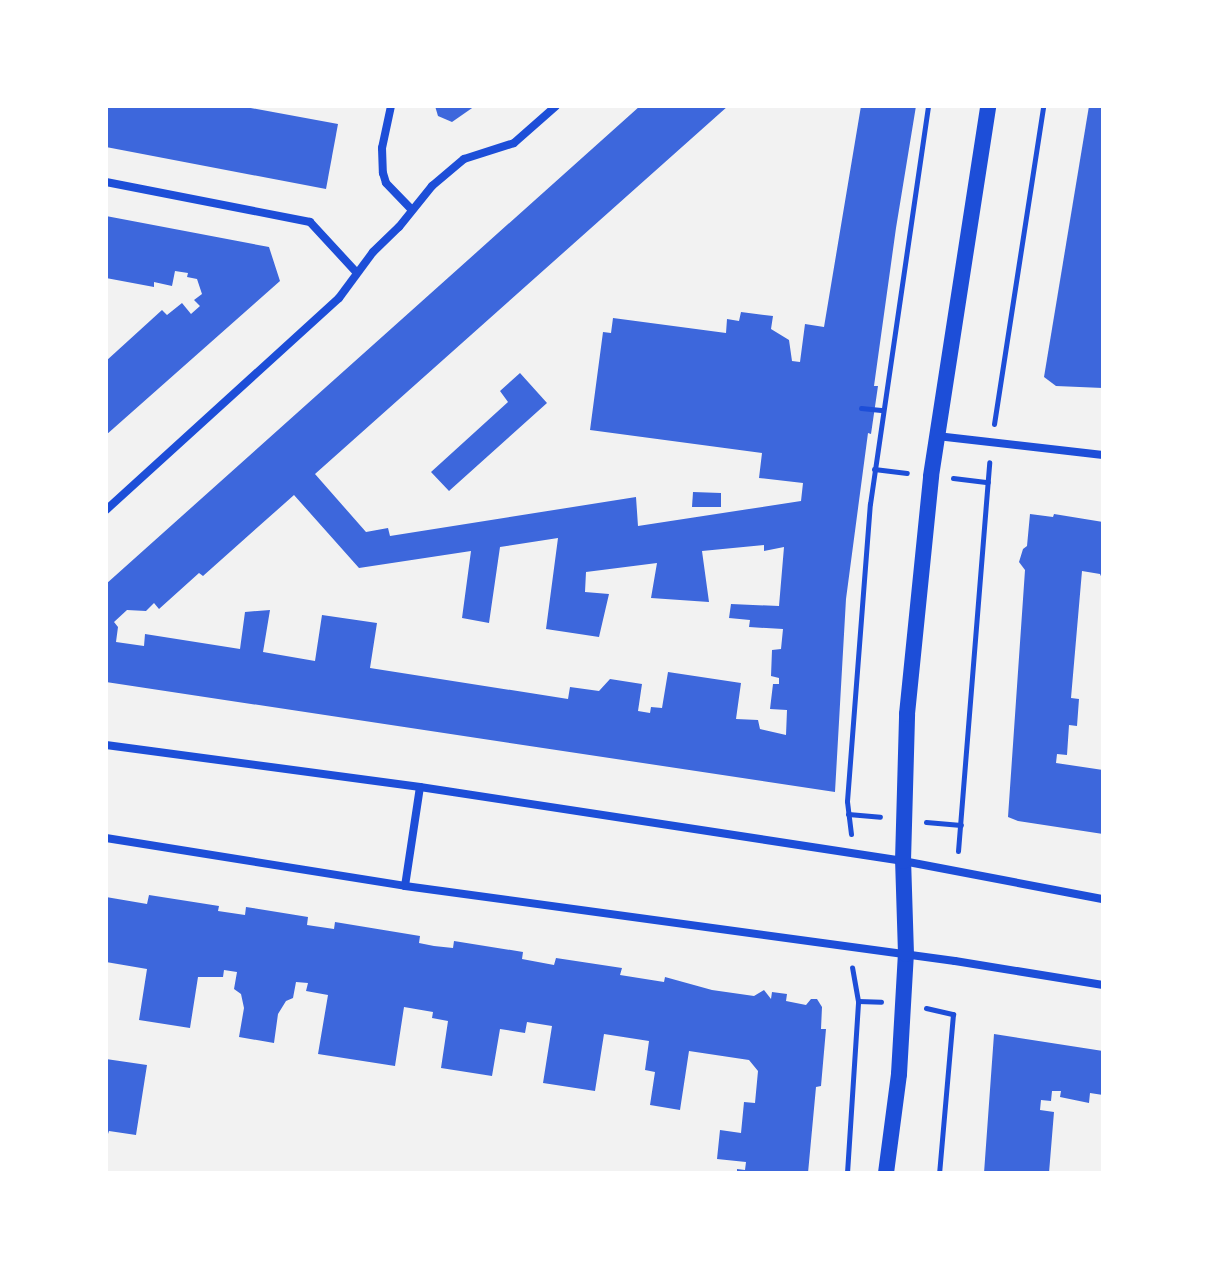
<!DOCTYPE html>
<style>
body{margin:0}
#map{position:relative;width:1209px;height:1279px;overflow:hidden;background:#f2f2f2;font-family:Spectral,serif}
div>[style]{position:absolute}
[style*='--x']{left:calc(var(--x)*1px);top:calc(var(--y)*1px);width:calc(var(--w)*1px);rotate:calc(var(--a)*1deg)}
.building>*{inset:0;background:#3d67dc}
.path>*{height:5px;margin:-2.5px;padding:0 2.5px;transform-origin:2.5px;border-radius:2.5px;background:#1d4ed8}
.minor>*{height:8px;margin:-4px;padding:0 4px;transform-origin:4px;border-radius:4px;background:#1d4ed8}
.secondary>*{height:16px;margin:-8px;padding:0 8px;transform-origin:8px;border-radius:8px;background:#1d4ed8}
span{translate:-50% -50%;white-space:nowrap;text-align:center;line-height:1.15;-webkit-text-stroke:8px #fff;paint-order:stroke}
.frame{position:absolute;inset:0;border:108px solid #fff;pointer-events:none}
</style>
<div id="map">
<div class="building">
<div style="clip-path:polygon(106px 106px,240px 106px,338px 124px,326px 189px,106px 147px)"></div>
<div style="clip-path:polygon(435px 106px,475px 106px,452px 122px,438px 116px)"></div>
<div style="clip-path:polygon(evenodd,640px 106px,728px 106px,315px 474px,366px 532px,388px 528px,390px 536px,636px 497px,638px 526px,801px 501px,803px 483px,759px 478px,762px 453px,590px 430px,603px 332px,611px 333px,613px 318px,726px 333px,727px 319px,739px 321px,741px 312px,773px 316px,771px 329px,789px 340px,792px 361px,800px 362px,805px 324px,824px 327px,861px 106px,916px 106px,896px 228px,874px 386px,878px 386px,871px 434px,868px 433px,846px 599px,835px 792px,106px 682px,106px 584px,640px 106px,294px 495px,359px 568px,471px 551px,462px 618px,489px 623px,500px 547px,558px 538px,546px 629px,599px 637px,609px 594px,585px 592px,586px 572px,657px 563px,651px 598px,709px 602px,702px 551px,764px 545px,764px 551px,784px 547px,779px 606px,731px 604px,729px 618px,750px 620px,749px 627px,783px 629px,781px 649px,772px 650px,771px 676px,779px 678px,779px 684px,773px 684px,770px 709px,787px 710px,786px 735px,760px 729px,758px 720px,736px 719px,741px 683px,668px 672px,662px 708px,651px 707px,650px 713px,638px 711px,642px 684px,610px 679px,599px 691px,570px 687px,568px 699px,370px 668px,377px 623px,322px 615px,315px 661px,263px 652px,270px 610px,245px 612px,240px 649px,145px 634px,144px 646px,116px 642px,118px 627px,114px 622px,127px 610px,146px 611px,154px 603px,159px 609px,199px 573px,203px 576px,294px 495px)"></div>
<div style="clip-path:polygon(1089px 106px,1103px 106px,1103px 388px,1056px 386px,1044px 377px)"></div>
<div style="clip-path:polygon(106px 216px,269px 247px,280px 281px,106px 435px,106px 361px,162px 310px,167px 315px,182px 303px,191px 314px,200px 306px,194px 300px,202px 294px,197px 279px,187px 277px,188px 273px,175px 271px,172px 286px,154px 282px,154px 287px,106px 278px)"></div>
<div style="clip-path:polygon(520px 373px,547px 403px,449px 491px,431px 472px,508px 402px,500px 391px)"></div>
<div style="clip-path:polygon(693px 492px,721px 493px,721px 507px,692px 507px)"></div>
<div style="clip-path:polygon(1030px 514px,1053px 517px,1054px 514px,1103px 522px,1103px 581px,1100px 574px,1082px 571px,1071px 698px,1079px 699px,1077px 726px,1069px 725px,1067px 755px,1057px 754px,1056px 763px,1103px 770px,1103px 834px,1018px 821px,1008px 817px,1025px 570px,1019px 562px,1023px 549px,1027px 546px)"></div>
<div style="clip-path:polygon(149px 895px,219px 906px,218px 911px,245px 915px,246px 907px,308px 917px,307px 925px,334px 929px,335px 922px,420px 936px,419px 943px,434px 946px,453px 948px,454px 941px,523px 952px,522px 959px,554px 965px,556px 958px,622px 968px,620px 975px,664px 982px,665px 977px,712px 990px,754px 996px,764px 990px,771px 999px,772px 992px,787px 994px,786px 1001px,806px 1005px,811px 999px,817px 999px,822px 1007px,821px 1029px,826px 1029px,821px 1086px,816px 1087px,808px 1173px,737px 1173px,737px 1169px,745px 1170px,746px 1162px,717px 1159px,720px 1130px,741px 1133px,744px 1102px,755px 1103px,758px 1071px,749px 1060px,689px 1051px,680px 1110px,650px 1105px,655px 1072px,645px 1070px,649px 1041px,604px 1034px,595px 1091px,543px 1083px,552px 1026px,527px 1022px,525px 1033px,500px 1029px,492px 1076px,441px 1068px,448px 1021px,432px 1018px,433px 1012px,404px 1007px,395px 1066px,318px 1054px,328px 995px,306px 991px,308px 983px,296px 982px,293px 998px,286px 1001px,278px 1014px,274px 1043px,239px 1037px,244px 1008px,241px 994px,234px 989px,237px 972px,224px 970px,223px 977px,198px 977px,190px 1028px,139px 1020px,147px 969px,106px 962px,106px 897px,147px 904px)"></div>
<div style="clip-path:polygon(994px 1034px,1103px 1051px,1103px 1095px,1090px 1093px,1089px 1103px,1060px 1097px,1061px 1091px,1052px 1091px,1051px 1101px,1041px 1100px,1040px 1110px,1054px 1112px,1049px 1173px,984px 1173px)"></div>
<div style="clip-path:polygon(106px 1059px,147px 1065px,136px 1135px,109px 1131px,106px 1140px)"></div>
</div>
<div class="path">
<div style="--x:861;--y:408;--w:20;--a:6"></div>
<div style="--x:994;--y:424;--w:322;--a:-81.2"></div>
<div style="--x:874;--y:469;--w:33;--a:7"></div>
<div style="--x:953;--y:478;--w:35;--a:7"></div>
<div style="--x:848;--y:814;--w:32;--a:5"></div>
<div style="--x:926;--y:822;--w:35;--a:5"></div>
<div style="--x:851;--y:834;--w:33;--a:-97"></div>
<div style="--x:847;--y:801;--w:298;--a:-85.6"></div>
<div style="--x:870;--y:504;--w:402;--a:-81.7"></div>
<div style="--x:958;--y:851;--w:390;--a:-85.4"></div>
<div style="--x:858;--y:1001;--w:23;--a:2"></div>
<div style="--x:926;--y:1008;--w:28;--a:13"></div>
<div style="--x:953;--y:1014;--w:160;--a:95"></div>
<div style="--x:847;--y:1173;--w:172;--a:-86.3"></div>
<div style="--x:858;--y:1001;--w:34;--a:-100"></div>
</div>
<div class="minor">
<div style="--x:391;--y:106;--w:43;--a:102.1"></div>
<div style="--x:382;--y:148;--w:25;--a:88"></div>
<div style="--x:383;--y:173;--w:10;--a:73"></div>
<div style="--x:386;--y:183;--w:37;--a:46"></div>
<div style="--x:106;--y:182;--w:208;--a:11.1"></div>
<div style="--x:310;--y:222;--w:69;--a:47.3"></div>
<div style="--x:937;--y:436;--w:167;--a:6.5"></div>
<div style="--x:106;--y:510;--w:315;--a:-42.3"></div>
<div style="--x:339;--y:298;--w:57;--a:-53.5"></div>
<div style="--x:373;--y:252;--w:36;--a:-44"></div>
<div style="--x:399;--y:227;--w:53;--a:-51.2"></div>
<div style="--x:432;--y:186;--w:42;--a:-40.2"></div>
<div style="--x:464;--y:159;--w:52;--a:-17.7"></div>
<div style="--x:514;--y:143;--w:56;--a:-41.4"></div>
<div style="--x:106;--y:745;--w:317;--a:7.6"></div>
<div style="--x:420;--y:787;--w:489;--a:8.7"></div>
<div style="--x:903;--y:861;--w:204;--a:10.8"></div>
<div style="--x:106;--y:838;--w:303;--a:9.1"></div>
<div style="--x:405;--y:886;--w:555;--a:7.77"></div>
<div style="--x:955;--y:961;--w:150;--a:9.2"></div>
<div style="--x:405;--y:886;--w:100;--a:-81.4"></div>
</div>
<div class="secondary">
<div style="--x:886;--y:1173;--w:100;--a:-82.5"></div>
<div style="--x:899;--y:1074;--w:120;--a:-86.7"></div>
<div style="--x:906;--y:954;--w:93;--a:-91.8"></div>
<div style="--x:903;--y:861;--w:147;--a:-88.4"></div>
<div style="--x:907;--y:714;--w:239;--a:-84.2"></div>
<div style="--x:931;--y:476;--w:374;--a:-81.2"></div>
</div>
<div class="frame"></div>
</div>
